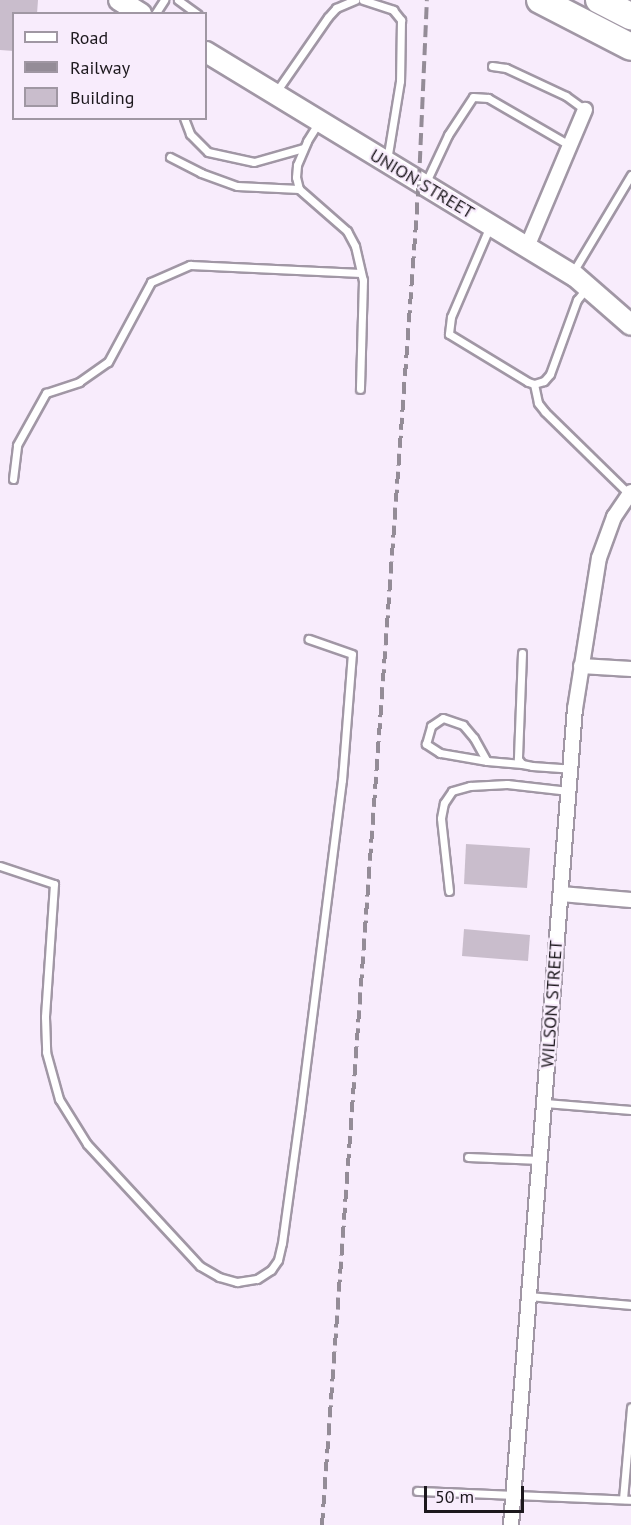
<!DOCTYPE html>
<style>
body{margin:0}
#map{position:relative;width:631px;height:1525px;overflow:hidden;background:#f8ecfc;font-family:"PT Sans",sans-serif}
div>[style]{position:absolute}
[style*='--x']{left:calc(var(--x)*1px);top:calc(var(--y)*1px);width:calc(var(--w)*1px);rotate:calc(var(--a)*1deg)}
.building>*{inset:0;background:#c9bdcc}
.roads{filter:drop-shadow(2px 0 #a197a5) drop-shadow(-2px 0 #a197a5) drop-shadow(0 2px #a197a5) drop-shadow(0 -2px #a197a5)}
.lane>*{height:7px;margin:-3.5px;padding:0 3.5px;transform-origin:3.5px;border-radius:3.5px;background:#fff}
.street>*{height:14px;margin:-7px;padding:0 7px;transform-origin:7px;border-radius:7px;background:#fff}
.secondary>*{height:20px;margin:-10px;padding:0 10px;transform-origin:10px;border-radius:10px;background:#fff}
.highway>*{height:26px;margin:-13px;padding:0 13px;transform-origin:13px;border-radius:13px;background:#fff}
.rail>*{height:4px;margin-top:-2px;transform-origin:0;background:repeating-linear-gradient(90deg,#948c97 0 12px,transparent 0 18px)}
span{translate:-50% -50%;white-space:nowrap;text-align:center;line-height:1.15;-webkit-text-stroke:4.5px #f8ecfc;paint-order:stroke}
.street-label{font-size:18px;color:#1c181d}
.legend{position:absolute;left:12px;top:12px;width:195px;height:108px;box-sizing:border-box;background:#f8ecfc;border:2px solid #a097a3;margin:0;padding:8px 10px;list-style:none;font-size:18px;color:#1c181d}
.legend li{display:flex;align-items:center;gap:12px;height:30px}
.legend b{width:30px;border:2px solid #a097a3}
.scale{position:absolute;left:424px;top:1486px;width:100px;height:27px;box-sizing:border-box;border:3px solid #1c181d;border-top:0;padding-left:8px;font-size:18px;line-height:21px;white-space:nowrap;color:#1c181d;-webkit-text-stroke:4px #f8ecfc;paint-order:stroke}
</style>
<div id="map">
<div class="building">
<div style="clip-path:polygon(0 0,38px 0,37px 14px,14px 14px,14px 51px,0 50px)"></div>
<div style="clip-path:polygon(466px 844px,530px 848px,527px 888px,464px 884px)"></div>
<div style="clip-path:polygon(464px 929px,530px 935px,528px 961px,462px 956px)"></div>
</div>
<div class="roads">
<div class="lane">
<div style="--x:178;--y:0;--w:24;--a:36"></div>
<div style="--x:363;--y:0;--w:32;--a:18"></div>
<div style="--x:393;--y:10;--w:13;--a:51"></div>
<div style="--x:401;--y:20;--w:61;--a:90.9"></div>
<div style="--x:400;--y:81;--w:80;--a:99.3"></div>
<div style="--x:155;--y:14;--w:17;--a:-57"></div>
<div style="--x:492;--y:66;--w:14;--a:8"></div>
<div style="--x:506;--y:68;--w:66;--a:25"></div>
<div style="--x:566;--y:96;--w:24;--a:36"></div>
<div style="--x:276;--y:92;--w:91;--a:-55.3"></div>
<div style="--x:328;--y:17;--w:12;--a:-48"></div>
<div style="--x:336;--y:8;--w:21;--a:-23"></div>
<div style="--x:184;--y:118;--w:17;--a:69"></div>
<div style="--x:190;--y:134;--w:25;--a:45"></div>
<div style="--x:208;--y:152;--w:47;--a:12.3"></div>
<div style="--x:254;--y:162;--w:51;--a:-15.9"></div>
<div style="--x:170;--y:157;--w:35;--a:27"></div>
<div style="--x:201;--y:173;--w:38;--a:20"></div>
<div style="--x:237;--y:186;--w:62;--a:2.8"></div>
<div style="--x:299;--y:189;--w:64;--a:41.2"></div>
<div style="--x:347;--y:231;--w:17;--a:62"></div>
<div style="--x:355;--y:246;--w:35;--a:77"></div>
<div style="--x:363;--y:280;--w:109;--a:91.6"></div>
<div style="--x:426;--y:182;--w:52;--a:-64.9"></div>
<div style="--x:448;--y:135;--w:45;--a:-56.7"></div>
<div style="--x:473;--y:97;--w:15;--a:4"></div>
<div style="--x:488;--y:98;--w:94;--a:30.1"></div>
<div style="--x:299;--y:189;--w:12;--a:-104"></div>
<div style="--x:296;--y:177;--w:12;--a:-85"></div>
<div style="--x:297;--y:165;--w:26;--a:-67"></div>
<div style="--x:307;--y:141;--w:22;--a:-58"></div>
<div style="--x:490;--y:226;--w:99;--a:113.2"></div>
<div style="--x:451;--y:317;--w:17;--a:97"></div>
<div style="--x:449;--y:334;--w:92;--a:31.3"></div>
<div style="--x:528;--y:382;--w:6;--a:18"></div>
<div style="--x:534;--y:384;--w:10;--a:-17"></div>
<div style="--x:544;--y:381;--w:9;--a:-49"></div>
<div style="--x:550;--y:374;--w:79;--a:-70"></div>
<div style="--x:577;--y:300;--w:14;--a:-51"></div>
<div style="--x:573;--y:272;--w:113;--a:-59.1"></div>
<div style="--x:534;--y:384;--w:19;--a:78"></div>
<div style="--x:538;--y:403;--w:11;--a:52"></div>
<div style="--x:545;--y:412;--w:117;--a:44.3"></div>
<div style="--x:13;--y:479;--w:34;--a:-83"></div>
<div style="--x:17;--y:445;--w:60;--a:-60.9"></div>
<div style="--x:46;--y:393;--w:35;--a:-18"></div>
<div style="--x:79;--y:382;--w:35;--a:-35"></div>
<div style="--x:108;--y:362;--w:91;--a:-61.7"></div>
<div style="--x:151;--y:282;--w:43;--a:-23.6"></div>
<div style="--x:190;--y:265;--w:171;--a:2.7"></div>
<div style="--x:522;--y:653;--w:106;--a:92.2"></div>
<div style="--x:518;--y:759;--w:6;--a:51"></div>
<div style="--x:522;--y:764;--w:10;--a:11"></div>
<div style="--x:532;--y:766;--w:39;--a:4"></div>
<div style="--x:443;--y:718;--w:21;--a:19"></div>
<div style="--x:463;--y:725;--w:17;--a:50"></div>
<div style="--x:474;--y:738;--w:26;--a:61"></div>
<div style="--x:487;--y:761;--w:48;--a:-170.3"></div>
<div style="--x:440;--y:753;--w:17;--a:-147"></div>
<div style="--x:426;--y:744;--w:19;--a:-74"></div>
<div style="--x:431;--y:726;--w:14;--a:-34"></div>
<div style="--x:487;--y:761;--w:35;--a:5"></div>
<div style="--x:0;--y:866;--w:57;--a:18.4"></div>
<div style="--x:54;--y:884;--w:133;--a:93.9"></div>
<div style="--x:45;--y:1017;--w:35;--a:88"></div>
<div style="--x:46;--y:1052;--w:49;--a:74.5"></div>
<div style="--x:59;--y:1099;--w:53;--a:58.1"></div>
<div style="--x:87;--y:1144;--w:166;--a:47.2"></div>
<div style="--x:200;--y:1266;--w:22;--a:30"></div>
<div style="--x:219;--y:1277;--w:19;--a:16"></div>
<div style="--x:237;--y:1282;--w:20;--a:-9"></div>
<div style="--x:257;--y:1279;--w:17;--a:-33"></div>
<div style="--x:271;--y:1270;--w:12;--a:-55"></div>
<div style="--x:278;--y:1260;--w:17;--a:-77"></div>
<div style="--x:282;--y:1243;--w:132;--a:-82.2"></div>
<div style="--x:300;--y:1112;--w:335;--a:-82.8"></div>
<div style="--x:342;--y:780;--w:126;--a:-85.5"></div>
<div style="--x:352;--y:654;--w:46;--a:-160.8"></div>
<div style="--x:449;--y:891;--w:73;--a:-96.3"></div>
<div style="--x:441;--y:818;--w:15;--a:-79"></div>
<div style="--x:444;--y:803;--w:14;--a:-56"></div>
<div style="--x:452;--y:791;--w:19;--a:-16"></div>
<div style="--x:470;--y:786;--w:37;--a:-3"></div>
<div style="--x:507;--y:784;--w:62;--a:6.4"></div>
<div style="--x:545;--y:1103;--w:86;--a:4.7"></div>
<div style="--x:468;--y:1157;--w:72;--a:2.4"></div>
<div style="--x:529;--y:1296;--w:102;--a:5"></div>
<div style="--x:417;--y:1491;--w:214;--a:2.4"></div>
<div style="--x:623;--y:1499;--w:92;--a:-85"></div>
</div>
<div class="street">
<div style="--x:527;--y:247;--w:149;--a:-67.1"></div>
<div style="--x:581;--y:666;--w:50;--a:3.4"></div>
<div style="--x:561;--y:894;--w:70;--a:4.9"></div>
<div style="--x:511;--y:1525;--w:819;--a:-85.52"></div>
<div style="--x:575;--y:709;--w:153;--a:-81"></div>
<div style="--x:599;--y:558;--w:44;--a:-69.9"></div>
<div style="--x:614;--y:517;--w:30;--a:-56"></div>
</div>
<div class="secondary">
<div style="--x:119;--y:0;--w:26;--a:32"></div>
<div style="--x:206;--y:52;--w:432;--a:31.3"></div>
<div style="--x:575;--y:276;--w:74;--a:41.2"></div>
</div>
<div class="highway">
<div style="--x:540;--y:0;--w:102;--a:27.3"></div>
<div style="--x:599;--y:0;--w:36;--a:27"></div>
</div>
</div>
<div class="rail">
<div style="--x:322;--y:1525;--w:1347;--a:-85.87"></div>
<div style="--x:419;--y:181;--w:181;--a:-87.5"></div>
</div>
<div class="street-label">
<span style="left:422px;top:184px;rotate:31deg">UNION STREET</span>
<span style="left:552px;top:1004px;rotate:-86deg">WILSON STREET</span>
</div>
<ul class="legend">
<li><b style="height:8px;background:#fff"></b>Road</li>
<li><b style="height:8px;background:#948c97"></b>Railway</li>
<li><b style="height:16px;background:#c9bdcc"></b>Building</li>
</ul>
<div class="scale">50 m</div>
</div>
